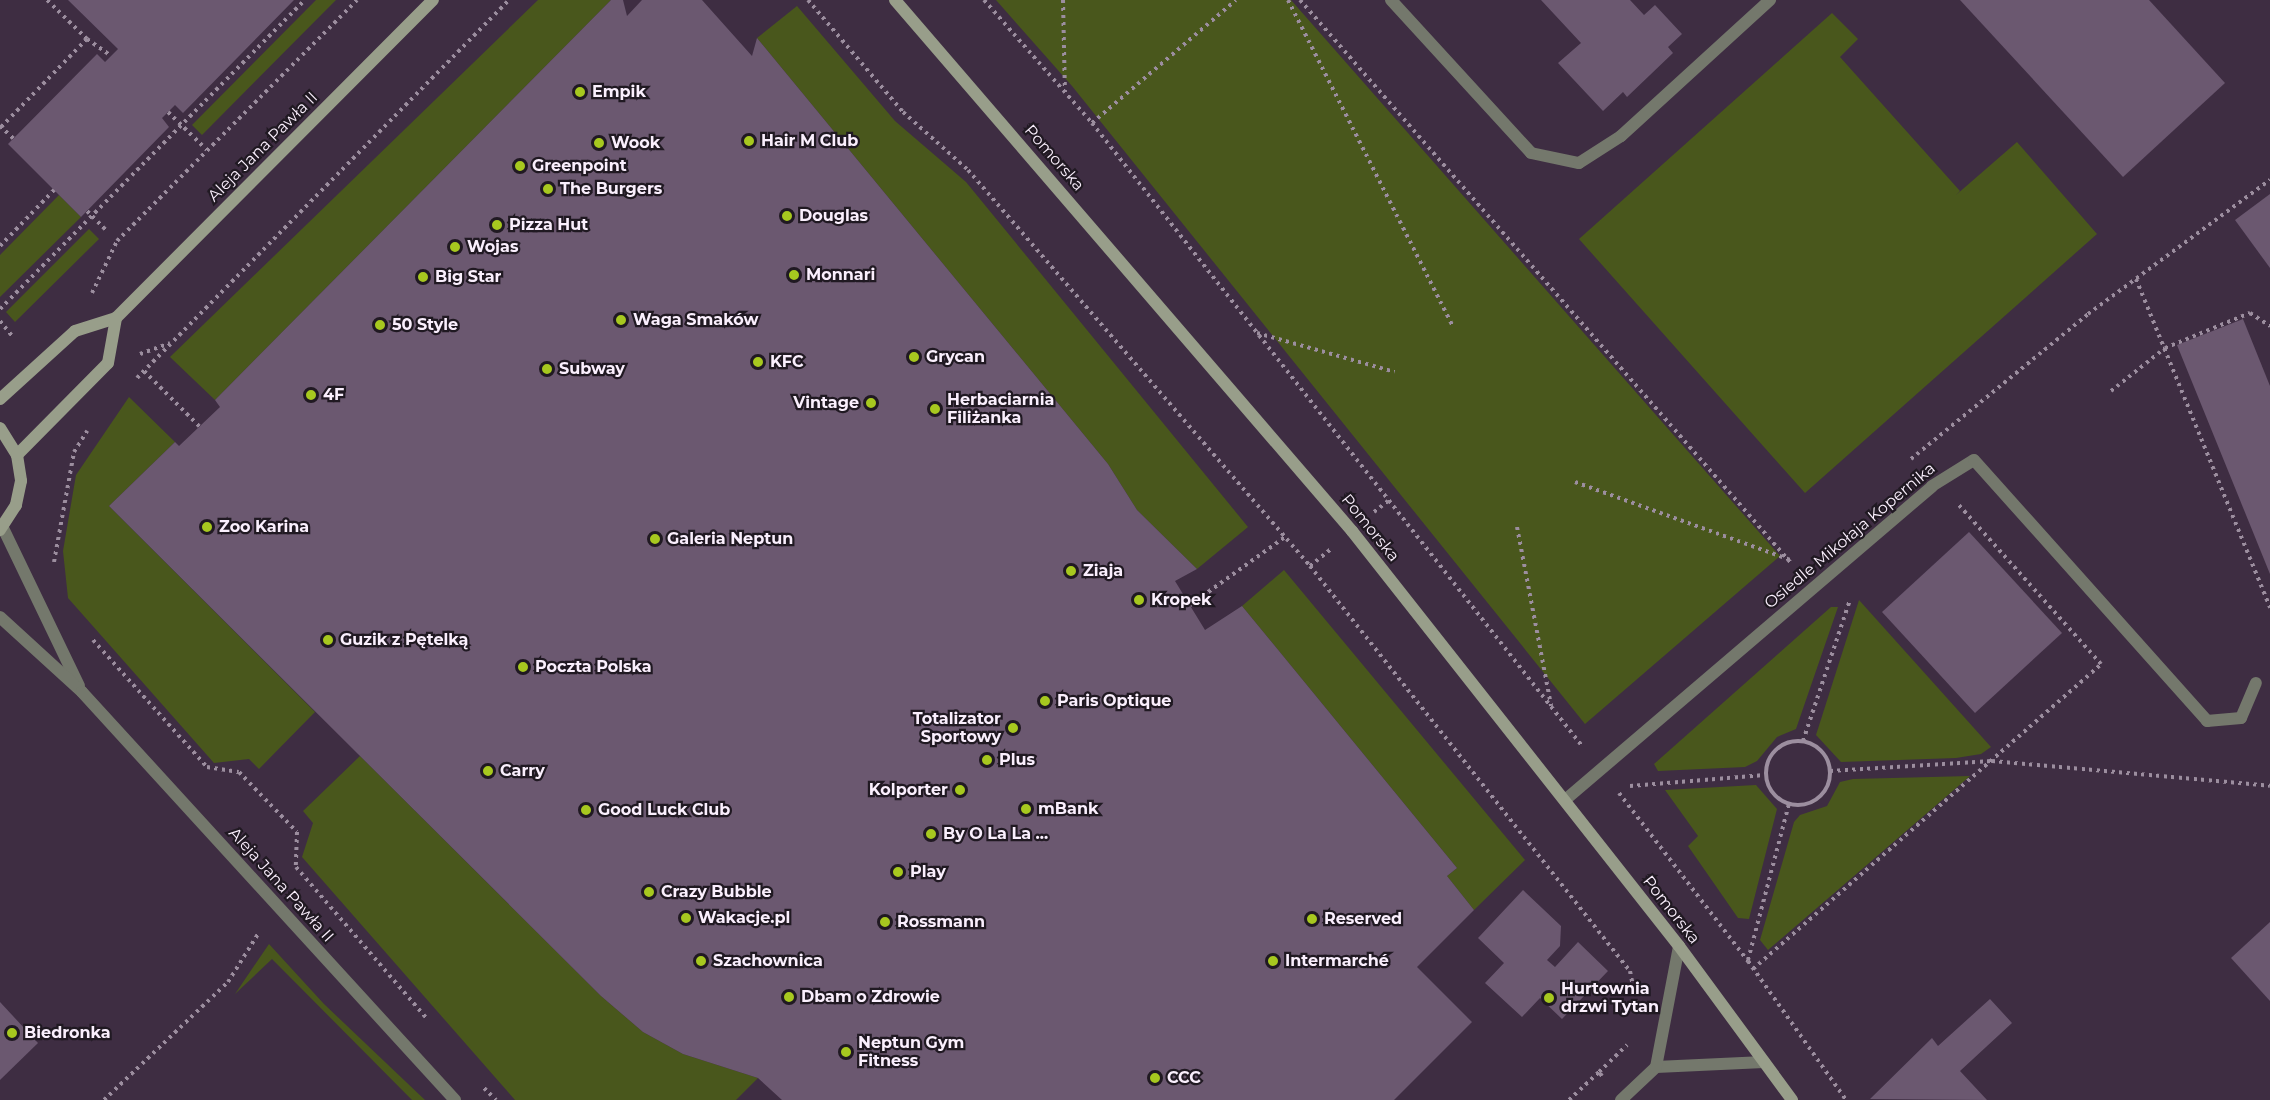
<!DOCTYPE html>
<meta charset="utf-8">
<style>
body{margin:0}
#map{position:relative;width:2270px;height:1100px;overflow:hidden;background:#3e2d42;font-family:Montserrat,sans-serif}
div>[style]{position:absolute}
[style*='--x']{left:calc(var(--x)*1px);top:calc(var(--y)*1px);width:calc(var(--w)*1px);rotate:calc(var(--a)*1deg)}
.green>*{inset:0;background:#49571c}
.building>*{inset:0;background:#6b5870}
.path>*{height:4px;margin-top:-2px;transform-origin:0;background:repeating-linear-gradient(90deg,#9c8e9f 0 3px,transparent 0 7.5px)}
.path>.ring{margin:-2px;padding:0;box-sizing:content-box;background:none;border:4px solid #9c8e9f;border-radius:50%}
.lane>*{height:12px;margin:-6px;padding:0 6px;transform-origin:6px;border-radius:6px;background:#74786c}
.street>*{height:12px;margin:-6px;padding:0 6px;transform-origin:6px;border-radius:6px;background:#74786c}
.secondary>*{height:12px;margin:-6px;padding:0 6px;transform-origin:6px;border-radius:6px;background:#989e8a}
.dots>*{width:16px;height:16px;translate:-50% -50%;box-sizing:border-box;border:3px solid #201922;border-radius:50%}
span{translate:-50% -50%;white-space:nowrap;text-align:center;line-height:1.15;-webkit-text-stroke:4.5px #201922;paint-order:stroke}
.poi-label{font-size:16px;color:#faeffd;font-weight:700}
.left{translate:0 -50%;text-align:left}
.right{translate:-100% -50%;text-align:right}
.street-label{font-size:16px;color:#faeffd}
</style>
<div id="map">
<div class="green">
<div style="clip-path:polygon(316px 0,336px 0,202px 135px,192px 125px)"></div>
<div style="clip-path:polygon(538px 0,611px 0,215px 400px,170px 357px)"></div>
<div style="clip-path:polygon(996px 0,1291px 0,1780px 556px,1585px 724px,1072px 86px)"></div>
<div style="clip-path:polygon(797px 6px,895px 121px,966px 182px,1248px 527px,1197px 569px,1137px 510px,1108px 464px,757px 38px)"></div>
<div style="clip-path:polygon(1832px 13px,1858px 39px,1840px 57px,1960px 191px,1956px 195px,2017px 142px,2097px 234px,1805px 493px,1579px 239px)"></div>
<div style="clip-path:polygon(59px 195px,81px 217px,0 297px,0 255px)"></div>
<div style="clip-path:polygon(89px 229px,99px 239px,15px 322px,6px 312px)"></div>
<div style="clip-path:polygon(129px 397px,175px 442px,109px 506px,315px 712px,259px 769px,249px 759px,214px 763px,68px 598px,63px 551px,76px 475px)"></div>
<div style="clip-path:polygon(1284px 570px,1525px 860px,1474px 910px,1447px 876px,1457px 868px,1242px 606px)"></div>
<div style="clip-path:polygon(1859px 600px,1991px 747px,1981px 754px,1956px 758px,1841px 762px,1816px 735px)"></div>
<div style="clip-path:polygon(1831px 607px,1838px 607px,1796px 729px,1777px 737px,1757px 761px,1745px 767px,1658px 771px,1654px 764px)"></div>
<div style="clip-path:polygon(360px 756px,601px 996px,643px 1032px,683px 1054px,758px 1078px,736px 1100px,515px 1100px,302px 857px,313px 823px,303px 811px)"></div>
<div style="clip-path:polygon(1970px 776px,1768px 950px,1760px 940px,1794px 822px,1800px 815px,1827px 806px,1840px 782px,1853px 779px)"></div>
<div style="clip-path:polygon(1756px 785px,1777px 809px,1749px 919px,1738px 918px,1688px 846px,1698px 836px,1665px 790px)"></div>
<div style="clip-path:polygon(269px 944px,324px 1004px,425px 1100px,412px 1100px,272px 959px,235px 994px)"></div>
</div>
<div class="building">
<div style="clip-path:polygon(68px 0,294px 0,183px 113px,175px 105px,162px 118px,169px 127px,81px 217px,8px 144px,97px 54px,105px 62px,118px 49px)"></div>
<div style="clip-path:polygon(611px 0,623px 0,627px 16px,642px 0,702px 0,752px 56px,757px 38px,1108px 464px,1137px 510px,1197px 569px,1175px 581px,1205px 630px,1242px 606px,1457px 868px,1447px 876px,1474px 910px,1417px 967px,1472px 1022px,1394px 1100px,782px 1100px,758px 1078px,683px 1054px,643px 1032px,601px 996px,109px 506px,175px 442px,179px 446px,220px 407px,215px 400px)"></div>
<div style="clip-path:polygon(1541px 0,1630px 0,1644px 15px,1655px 5px,1682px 34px,1668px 47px,1673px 53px,1627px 97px,1623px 92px,1603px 111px,1558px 63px,1581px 43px)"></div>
<div style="clip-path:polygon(1960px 0,2149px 0,2225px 83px,2123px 177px)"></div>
<div style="clip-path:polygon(2270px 194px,2270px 268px,2235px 220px)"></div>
<div style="clip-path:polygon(2243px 319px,2270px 386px,2270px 574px,2177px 345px)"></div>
<div style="clip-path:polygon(1969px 532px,2062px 633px,1975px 713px,1882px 612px)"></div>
<div style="clip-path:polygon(1523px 890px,1561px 926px,1560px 946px,1547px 960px,1555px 967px,1578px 942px,1608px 971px,1562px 1019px,1540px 998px,1522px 1017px,1485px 983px,1504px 963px,1478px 938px)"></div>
<div style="clip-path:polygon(2270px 922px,2270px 1001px,2231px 958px)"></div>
<div style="clip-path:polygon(1990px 999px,2012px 1023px,1960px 1071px,1987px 1100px,1870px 1099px,1932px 1038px,1938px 1046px)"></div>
<div style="clip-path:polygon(0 1002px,38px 1043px,0 1080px)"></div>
</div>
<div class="path">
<div style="--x:808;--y:0;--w:147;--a:49.7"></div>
<div style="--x:903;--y:112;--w:87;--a:41.7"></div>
<div style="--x:968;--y:170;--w:523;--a:49.18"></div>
<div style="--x:1310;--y:566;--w:516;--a:51.69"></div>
<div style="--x:1630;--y:971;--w:31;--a:79"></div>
<div style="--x:984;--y:0;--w:164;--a:48.7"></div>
<div style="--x:1092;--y:123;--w:793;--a:51.81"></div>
<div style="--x:1063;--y:0;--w:92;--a:88.8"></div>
<div style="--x:1288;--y:0;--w:366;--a:63.2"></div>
<div style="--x:1300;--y:0;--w:747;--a:48.91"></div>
<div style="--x:87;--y:39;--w:29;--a:35"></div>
<div style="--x:168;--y:112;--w:54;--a:44.3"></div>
<div style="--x:1092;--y:123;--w:189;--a:-40.5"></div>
<div style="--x:0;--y:126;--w:19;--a:43"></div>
<div style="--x:1;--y:127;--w:123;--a:-45.7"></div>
<div style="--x:87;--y:39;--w:56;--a:-135.7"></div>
<div style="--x:87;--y:211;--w:28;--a:45"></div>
<div style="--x:0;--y:246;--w:78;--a:-46"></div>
<div style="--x:2136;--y:279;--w:355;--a:67.8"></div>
<div style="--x:92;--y:293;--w:58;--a:-64.3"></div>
<div style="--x:117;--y:241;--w:340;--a:-45.1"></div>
<div style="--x:0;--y:309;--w:434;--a:-45.4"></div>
<div style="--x:0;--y:321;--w:19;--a:51"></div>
<div style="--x:1257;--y:333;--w:143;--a:15.8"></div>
<div style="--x:140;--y:354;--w:32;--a:-20"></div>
<div style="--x:144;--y:371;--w:79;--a:45"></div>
<div style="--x:137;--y:378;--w:530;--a:-45.46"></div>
<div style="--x:2111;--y:391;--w:69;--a:-38.5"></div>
<div style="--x:2165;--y:348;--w:92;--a:-22.4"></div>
<div style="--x:2250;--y:313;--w:24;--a:33"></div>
<div style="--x:1911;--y:459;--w:229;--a:-39.3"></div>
<div style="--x:2088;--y:314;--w:226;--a:-36.4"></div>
<div style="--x:1575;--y:482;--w:230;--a:19.9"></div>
<div style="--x:1374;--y:512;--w:18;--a:-38"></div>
<div style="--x:1517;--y:527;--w:182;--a:79.2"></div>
<div style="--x:54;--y:562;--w:112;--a:-79.7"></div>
<div style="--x:74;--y:452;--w:25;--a:-58"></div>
<div style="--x:1310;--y:566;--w:26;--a:-39"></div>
<div style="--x:1190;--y:605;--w:117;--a:-35.6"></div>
<div style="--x:93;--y:640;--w:171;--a:48.1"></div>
<div style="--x:207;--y:767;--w:32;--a:9"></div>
<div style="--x:239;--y:772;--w:83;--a:46"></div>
<div style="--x:297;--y:832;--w:35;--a:92"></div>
<div style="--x:296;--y:867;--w:202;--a:49.2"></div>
<div style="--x:1803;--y:741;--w:149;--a:-71.6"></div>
<div class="ring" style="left:1766px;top:741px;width:60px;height:60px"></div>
<div style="--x:1830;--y:771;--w:162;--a:-3.5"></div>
<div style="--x:1992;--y:761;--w:279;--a:5.1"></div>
<div style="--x:1630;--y:786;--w:135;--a:-4.7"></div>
<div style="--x:1619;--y:793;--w:212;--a:52.5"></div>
<div style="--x:1748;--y:961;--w:170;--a:54.8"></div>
<div style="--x:1748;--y:960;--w:161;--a:-75.3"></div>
<div style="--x:1753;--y:969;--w:463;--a:-41.2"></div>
<div style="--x:2101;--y:664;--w:215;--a:-131.8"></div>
<div style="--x:1602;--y:1076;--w:5;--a:-127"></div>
<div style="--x:1599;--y:1072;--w:39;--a:-44"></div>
<div style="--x:484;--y:1088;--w:17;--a:45"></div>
<div style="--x:104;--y:1100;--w:171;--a:-43.6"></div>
<div style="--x:228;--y:982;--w:57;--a:-58"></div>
<div style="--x:1569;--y:1100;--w:41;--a:-43"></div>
</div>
<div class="lane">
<div style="--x:1391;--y:0;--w:207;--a:47.5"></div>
<div style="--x:1531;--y:153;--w:49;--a:11.8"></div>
<div style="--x:1579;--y:163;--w:50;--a:-32.7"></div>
<div style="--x:1621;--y:136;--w:202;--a:-42.4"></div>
<div style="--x:1565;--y:800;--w:483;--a:-40.5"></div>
<div style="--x:1932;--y:486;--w:49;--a:-31.8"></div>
<div style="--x:1974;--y:460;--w:350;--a:48.2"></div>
<div style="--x:2207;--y:721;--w:34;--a:-5"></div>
<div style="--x:2241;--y:718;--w:38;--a:-67"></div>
</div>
<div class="street">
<div style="--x:3;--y:528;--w:175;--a:64.3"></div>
<div style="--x:0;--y:617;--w:111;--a:42.4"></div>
<div style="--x:82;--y:692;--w:553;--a:47.57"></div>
<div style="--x:1656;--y:1067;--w:108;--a:-2.7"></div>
<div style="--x:1621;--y:1100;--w:48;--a:-43.3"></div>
<div style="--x:1656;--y:1067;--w:123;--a:-79.2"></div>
</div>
<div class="secondary">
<div style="--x:895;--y:0;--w:701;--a:49.28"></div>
<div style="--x:1352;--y:531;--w:528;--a:51.76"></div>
<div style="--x:1679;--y:946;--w:191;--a:53.7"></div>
<div style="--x:0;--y:399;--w:101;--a:-42.2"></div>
<div style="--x:75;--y:331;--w:43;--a:-17.6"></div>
<div style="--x:116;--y:318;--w:449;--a:-45.1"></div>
<div style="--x:0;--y:428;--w:32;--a:58"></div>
<div style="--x:17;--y:455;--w:26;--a:81"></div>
<div style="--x:21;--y:481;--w:25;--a:102"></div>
<div style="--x:16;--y:505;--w:30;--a:123"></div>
<div style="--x:17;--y:455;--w:129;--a:-45.3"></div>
<div style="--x:108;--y:363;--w:46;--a:-79.9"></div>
</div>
<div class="dots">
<div style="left:580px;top:92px;background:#a7c81f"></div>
<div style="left:749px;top:141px;background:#a7c81f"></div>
<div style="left:599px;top:143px;background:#a7c81f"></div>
<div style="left:520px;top:166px;background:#a7c81f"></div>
<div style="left:548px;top:189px;background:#a7c81f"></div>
<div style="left:787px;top:216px;background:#a7c81f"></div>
<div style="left:497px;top:225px;background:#a7c81f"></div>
<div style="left:455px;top:247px;background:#a7c81f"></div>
<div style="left:794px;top:275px;background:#a7c81f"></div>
<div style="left:423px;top:277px;background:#a7c81f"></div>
<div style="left:621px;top:320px;background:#a7c81f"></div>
<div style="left:380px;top:325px;background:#a7c81f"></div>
<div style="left:914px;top:357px;background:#a7c81f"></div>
<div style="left:758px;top:362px;background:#a7c81f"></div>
<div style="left:547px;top:369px;background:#a7c81f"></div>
<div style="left:311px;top:395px;background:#a7c81f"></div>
<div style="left:871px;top:403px;background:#a7c81f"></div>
<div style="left:935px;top:409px;background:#a7c81f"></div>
<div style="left:207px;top:527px;background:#a7c81f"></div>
<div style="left:655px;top:539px;background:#a7c81f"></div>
<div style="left:1071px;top:571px;background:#a7c81f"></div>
<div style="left:1139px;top:600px;background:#a7c81f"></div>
<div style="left:328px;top:640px;background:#a7c81f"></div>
<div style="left:523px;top:667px;background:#a7c81f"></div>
<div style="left:1045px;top:701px;background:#a7c81f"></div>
<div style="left:1013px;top:728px;background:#a7c81f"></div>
<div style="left:987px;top:760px;background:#a7c81f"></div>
<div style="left:488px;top:771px;background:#a7c81f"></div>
<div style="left:960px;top:790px;background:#a7c81f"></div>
<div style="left:1026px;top:809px;background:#a7c81f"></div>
<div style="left:586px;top:810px;background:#a7c81f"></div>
<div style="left:931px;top:834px;background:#a7c81f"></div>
<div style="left:898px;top:872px;background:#a7c81f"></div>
<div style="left:649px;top:892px;background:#a7c81f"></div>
<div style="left:686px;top:918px;background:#a7c81f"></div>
<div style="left:1312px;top:919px;background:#a7c81f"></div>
<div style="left:885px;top:922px;background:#a7c81f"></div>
<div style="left:701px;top:961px;background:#a7c81f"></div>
<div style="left:1273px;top:961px;background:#a7c81f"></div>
<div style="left:789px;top:997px;background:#a7c81f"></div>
<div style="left:1549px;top:998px;background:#a7c81f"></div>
<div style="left:12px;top:1033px;background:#a7c81f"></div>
<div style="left:846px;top:1052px;background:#a7c81f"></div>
<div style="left:1155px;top:1078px;background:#a7c81f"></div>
</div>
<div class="poi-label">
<span class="left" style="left:592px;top:92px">Empik</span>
<span class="left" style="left:761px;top:141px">Hair M Club</span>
<span class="left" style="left:611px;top:143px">Wook</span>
<span class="left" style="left:532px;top:166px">Greenpoint</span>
<span class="left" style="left:560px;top:189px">The Burgers</span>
<span class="left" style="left:799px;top:216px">Douglas</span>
<span class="left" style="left:509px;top:225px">Pizza Hut</span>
<span class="left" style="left:467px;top:247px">Wojas</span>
<span class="left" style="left:806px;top:275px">Monnari</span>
<span class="left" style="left:435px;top:277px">Big Star</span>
<span class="left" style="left:633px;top:320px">Waga Smaków</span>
<span class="left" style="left:392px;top:325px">50 Style</span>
<span class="left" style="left:926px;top:357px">Grycan</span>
<span class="left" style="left:770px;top:362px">KFC</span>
<span class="left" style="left:559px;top:369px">Subway</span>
<span class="left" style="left:323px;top:395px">4F</span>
<span class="left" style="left:947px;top:409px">Herbaciarnia<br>Filiżanka</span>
<span class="right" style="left:859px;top:403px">Vintage</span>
<span class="left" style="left:219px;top:527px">Zoo Karina</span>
<span class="left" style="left:667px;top:539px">Galeria Neptun</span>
<span class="left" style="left:1083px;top:571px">Ziaja</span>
<span class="left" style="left:1151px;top:600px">Kropek</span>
<span class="left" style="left:340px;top:640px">Guzik z Pętelką</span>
<span class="left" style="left:535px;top:667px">Poczta Polska</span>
<span class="left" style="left:1057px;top:701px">Paris Optique</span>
<span class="right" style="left:1001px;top:728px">Totalizator<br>Sportowy</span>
<span class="left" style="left:999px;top:760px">Plus</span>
<span class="left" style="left:500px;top:771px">Carry</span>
<span class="right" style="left:948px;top:790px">Kolporter</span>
<span class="left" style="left:1038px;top:809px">mBank</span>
<span class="left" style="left:598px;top:810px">Good Luck Club</span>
<span class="left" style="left:943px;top:834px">By O La La ...</span>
<span class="left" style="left:910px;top:872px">Play</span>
<span class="left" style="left:661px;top:892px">Crazy Bubble</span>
<span class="left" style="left:698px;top:918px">Wakacje.pl</span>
<span class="left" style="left:1324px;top:919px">Reserved</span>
<span class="left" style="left:897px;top:922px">Rossmann</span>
<span class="left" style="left:713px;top:961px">Szachownica</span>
<span class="left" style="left:1285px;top:961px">Intermarché</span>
<span class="left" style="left:1561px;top:998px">Hurtownia<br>drzwi Tytan</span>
<span class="left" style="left:801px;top:997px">Dbam o Zdrowie</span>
<span class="left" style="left:24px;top:1033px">Biedronka</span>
<span class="left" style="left:858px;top:1052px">Neptun Gym<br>Fitness</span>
<span class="left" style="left:1167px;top:1078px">CCC</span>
</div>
<div class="street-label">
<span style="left:263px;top:147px;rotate:-45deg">Aleja Jana Pawła II</span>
<span style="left:1054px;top:158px;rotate:49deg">Pomorska</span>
<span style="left:1370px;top:528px;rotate:51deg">Pomorska</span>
<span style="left:1850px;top:536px;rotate:-40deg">Osiedle Mikołaja Kopernika</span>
<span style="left:281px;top:885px;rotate:48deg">Aleja Jana Pawła II</span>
<span style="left:1671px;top:910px;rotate:52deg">Pomorska</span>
</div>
</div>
